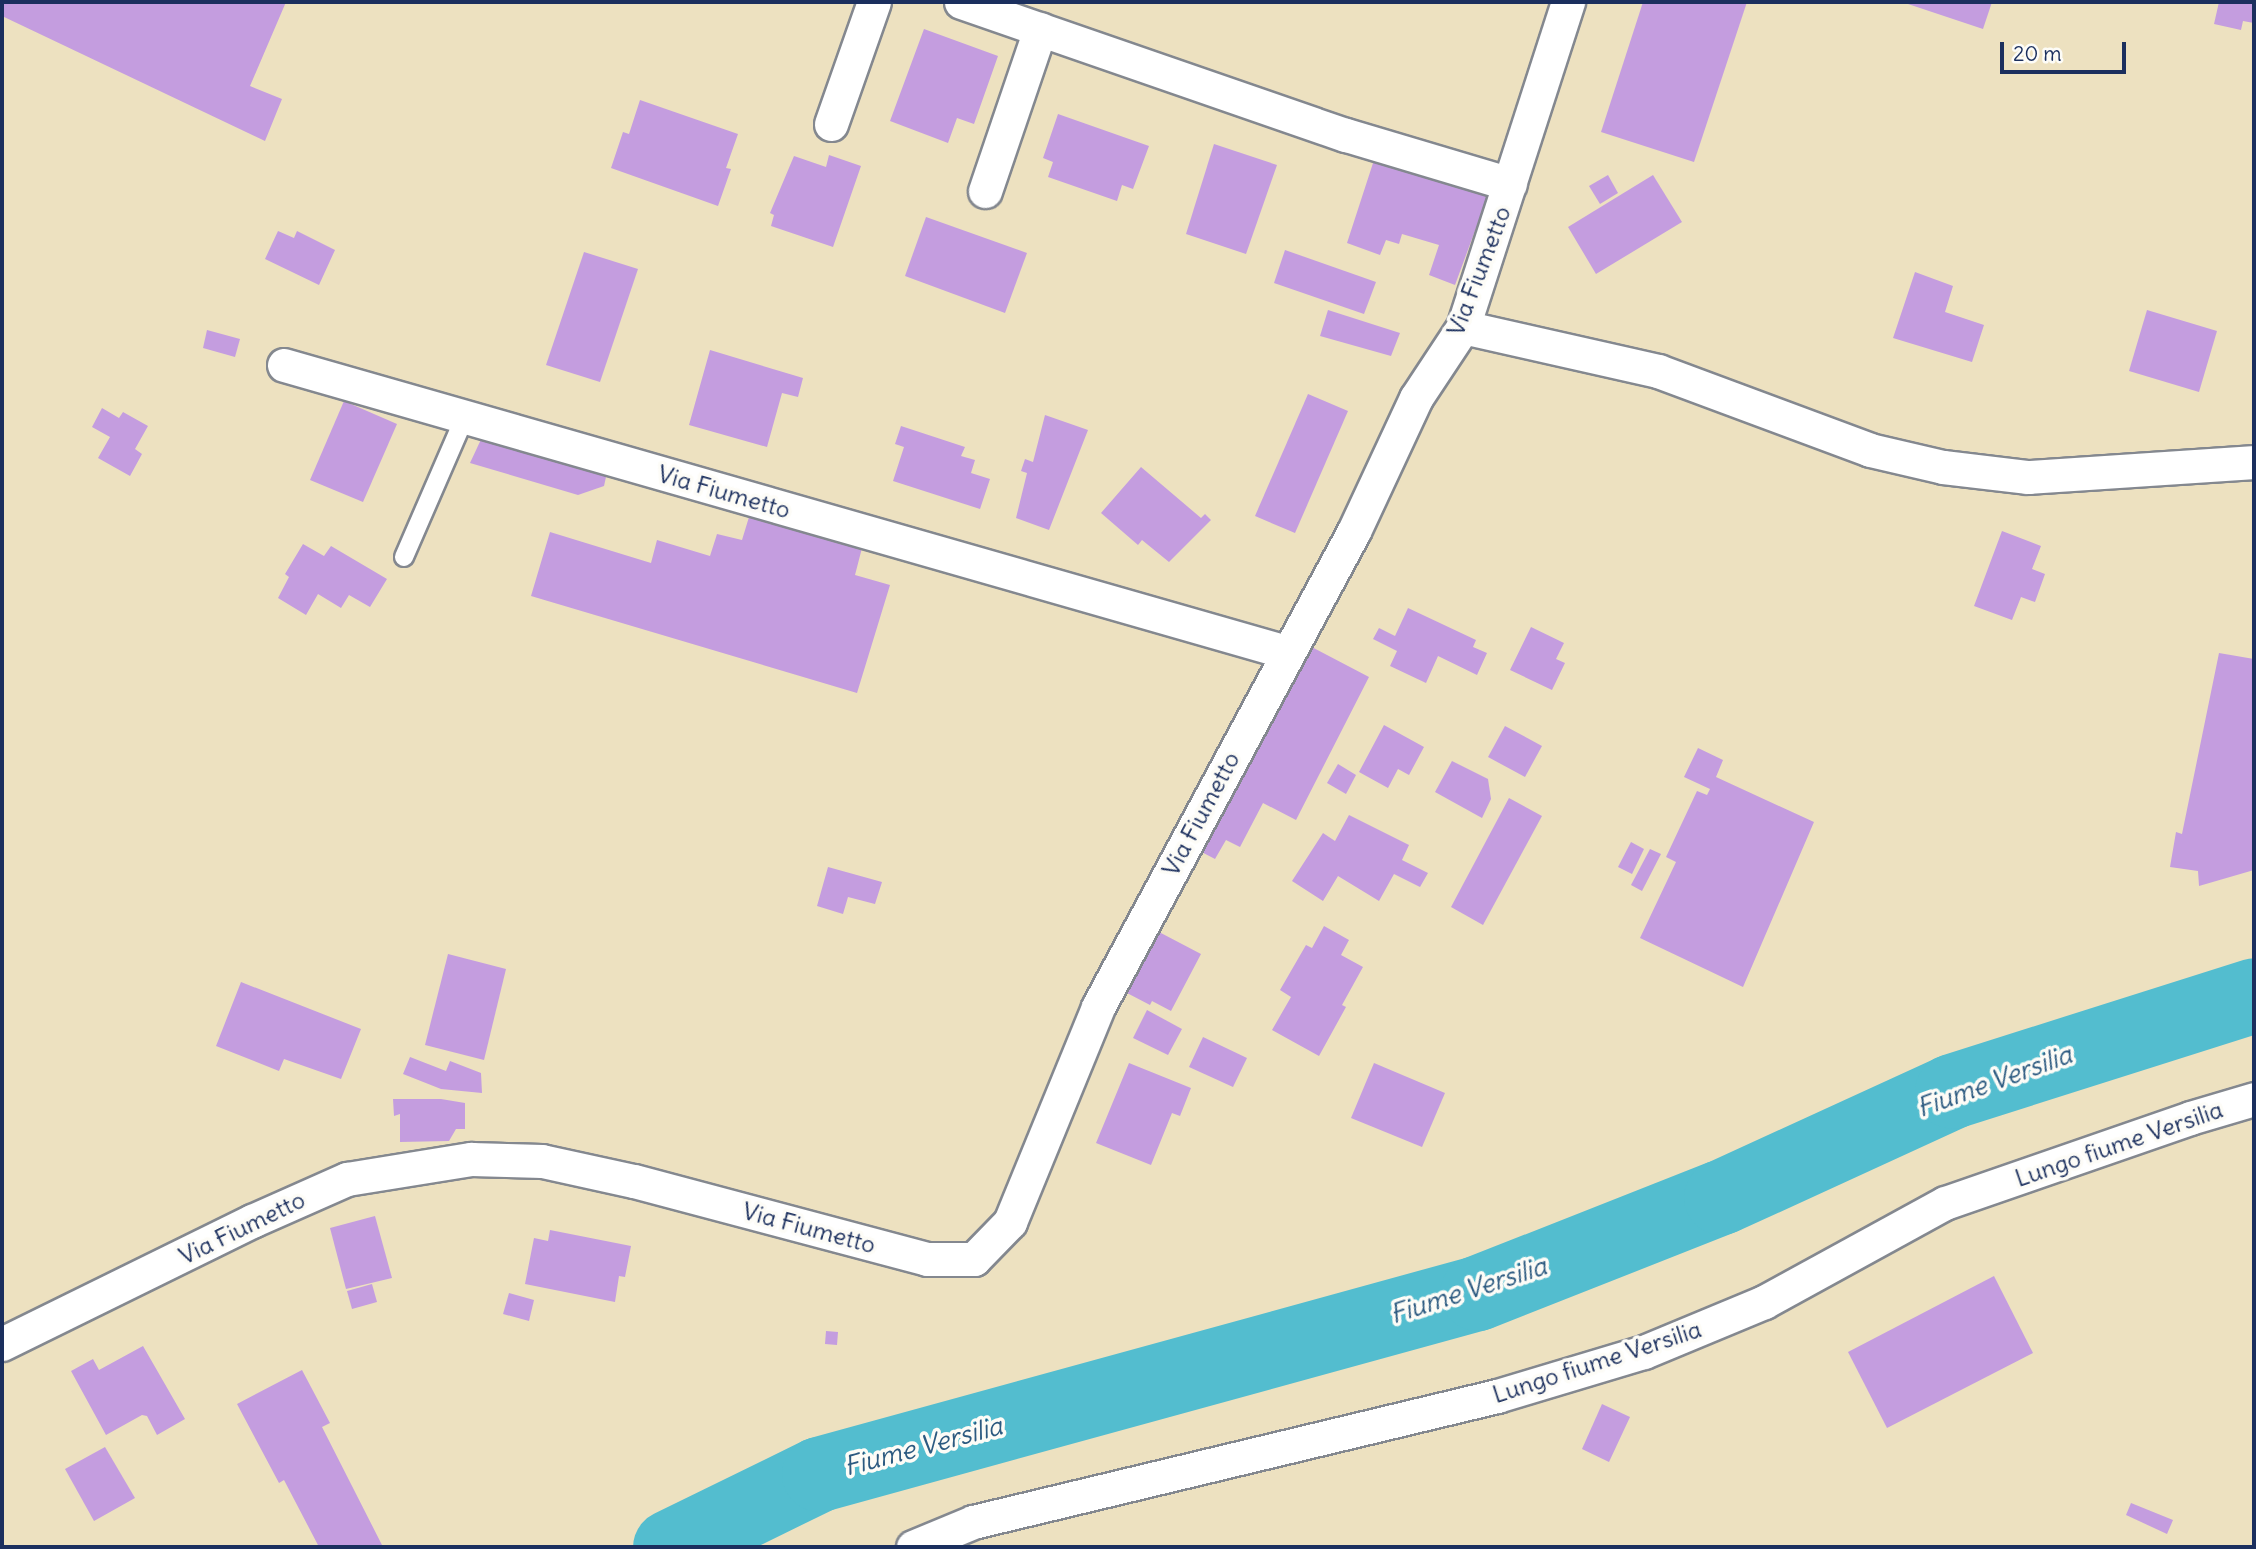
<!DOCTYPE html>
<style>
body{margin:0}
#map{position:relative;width:2256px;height:1549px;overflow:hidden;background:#ede1c0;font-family:Delius,sans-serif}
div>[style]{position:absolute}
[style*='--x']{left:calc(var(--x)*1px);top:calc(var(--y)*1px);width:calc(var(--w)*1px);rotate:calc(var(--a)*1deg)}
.river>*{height:75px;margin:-37.5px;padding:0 37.5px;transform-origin:37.5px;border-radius:37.5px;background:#53bdcf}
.building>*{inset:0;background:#c49ddf}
.roads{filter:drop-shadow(2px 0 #84888f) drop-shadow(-2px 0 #84888f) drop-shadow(0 2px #84888f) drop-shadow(0 -2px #84888f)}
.service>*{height:18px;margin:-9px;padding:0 9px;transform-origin:9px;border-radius:9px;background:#fff}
.minor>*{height:33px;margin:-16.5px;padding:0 16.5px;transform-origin:16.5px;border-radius:16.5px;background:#fff}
span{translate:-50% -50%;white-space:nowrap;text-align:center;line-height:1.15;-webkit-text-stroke:7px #fdfcf7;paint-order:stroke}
.street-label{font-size:24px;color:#1b2f5e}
.water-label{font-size:26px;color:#2c5a80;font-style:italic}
.frame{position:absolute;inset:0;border:4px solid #1b2f5e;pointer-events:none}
.scale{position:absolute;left:2000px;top:42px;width:126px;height:32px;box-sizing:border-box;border:4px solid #1b2f5e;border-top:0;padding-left:9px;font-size:21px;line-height:24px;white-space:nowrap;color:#1b2f5e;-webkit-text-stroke:5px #fdfcf7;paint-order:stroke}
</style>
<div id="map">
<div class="river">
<div style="--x:670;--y:1547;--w:166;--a:-26.1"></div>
<div style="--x:819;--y:1474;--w:682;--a:-15.38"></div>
<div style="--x:1477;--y:1293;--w:262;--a:-21.5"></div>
<div style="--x:1721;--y:1197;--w:254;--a:-24.6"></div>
<div style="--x:1952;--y:1091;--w:317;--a:-17.6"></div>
</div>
<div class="building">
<div style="clip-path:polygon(2px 2px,286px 2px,250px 86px,282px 99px,265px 141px,2px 16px)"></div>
<div style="clip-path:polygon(1643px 2px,1747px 2px,1694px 162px,1601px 132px)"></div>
<div style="clip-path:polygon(1902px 2px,1992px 2px,1983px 29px)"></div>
<div style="clip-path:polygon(2219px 2px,2254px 2px,2254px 23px,2243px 21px,2241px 30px,2214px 24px)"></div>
<div style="clip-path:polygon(924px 29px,998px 56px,974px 124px,957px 118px,948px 143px,890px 121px)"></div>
<div style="clip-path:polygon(640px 100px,738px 134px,726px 168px,731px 169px,718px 206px,611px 168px,623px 132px,629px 134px)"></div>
<div style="clip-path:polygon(1058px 114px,1149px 146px,1133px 189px,1122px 185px,1117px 201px,1048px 177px,1053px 162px,1043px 158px)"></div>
<div style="clip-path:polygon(1214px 144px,1277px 165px,1246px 254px,1186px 234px)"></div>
<div style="clip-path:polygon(829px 155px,861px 166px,833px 247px,771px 226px,774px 215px,770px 213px,794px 156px,826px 167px)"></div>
<div style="clip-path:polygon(1374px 160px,1490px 190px,1455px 285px,1429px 275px,1439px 245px,1402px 234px,1399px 244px,1386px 240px,1380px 255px,1347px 243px)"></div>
<div style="clip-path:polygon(1608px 175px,1618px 193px,1600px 204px,1589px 186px)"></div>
<div style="clip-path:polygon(1653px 175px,1682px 222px,1596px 274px,1568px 227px)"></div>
<div style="clip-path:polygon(926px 217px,1027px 253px,1005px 313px,905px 276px)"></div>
<div style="clip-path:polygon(278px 231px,294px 238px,297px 231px,335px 250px,319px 285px,265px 259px)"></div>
<div style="clip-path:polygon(1285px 250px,1376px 282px,1364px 314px,1274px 283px)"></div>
<div style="clip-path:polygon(584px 252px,638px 269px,600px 382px,546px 365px)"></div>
<div style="clip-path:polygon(1915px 272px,1953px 286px,1945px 312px,1984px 325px,1972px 362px,1893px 338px)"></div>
<div style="clip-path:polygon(1328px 310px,1400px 333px,1391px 356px,1320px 336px)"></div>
<div style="clip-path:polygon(2147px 310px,2217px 331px,2199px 392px,2129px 371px)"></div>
<div style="clip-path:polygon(207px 330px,240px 339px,235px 357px,203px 348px)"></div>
<div style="clip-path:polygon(710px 350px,803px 378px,798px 397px,782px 393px,767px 447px,689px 425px)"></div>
<div style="clip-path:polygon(1308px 394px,1348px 411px,1295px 533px,1255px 516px)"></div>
<div style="clip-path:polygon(344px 401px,397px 424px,363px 502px,310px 480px)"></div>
<div style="clip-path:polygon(102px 408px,119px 418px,123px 412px,148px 426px,135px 449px,142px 454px,130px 476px,98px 458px,110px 437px,92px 427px)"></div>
<div style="clip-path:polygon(1045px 415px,1088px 430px,1049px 530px,1016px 518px,1027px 473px,1021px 471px,1025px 459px,1033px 462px)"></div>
<div style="clip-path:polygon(901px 426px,965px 447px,961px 456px,975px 460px,971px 473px,990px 479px,980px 509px,893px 481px,904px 447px,895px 444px)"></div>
<div style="clip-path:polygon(484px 433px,608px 468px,604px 486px,578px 495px,470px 463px)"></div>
<div style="clip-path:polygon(1141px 467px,1201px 518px,1205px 514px,1211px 520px,1169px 562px,1142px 540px,1138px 545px,1101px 513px)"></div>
<div style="clip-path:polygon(749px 517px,862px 548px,855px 575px,890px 585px,857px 693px,531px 596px,550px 532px,651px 563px,657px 540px,710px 556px,717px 534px,742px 540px)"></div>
<div style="clip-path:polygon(2002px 531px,2041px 546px,2032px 569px,2045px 574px,2035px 602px,2021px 597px,2012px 620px,1974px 606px)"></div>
<div style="clip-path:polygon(303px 544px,324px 556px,331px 546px,387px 579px,370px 607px,349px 595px,341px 608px,318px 594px,306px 615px,278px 598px,289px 577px,285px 574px)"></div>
<div style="clip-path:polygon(1408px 608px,1476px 640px,1473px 647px,1487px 653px,1477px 675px,1438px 656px,1426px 683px,1390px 666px,1397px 651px,1373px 639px,1379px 628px,1395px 636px)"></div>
<div style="clip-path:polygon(1531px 627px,1564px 643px,1556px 659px,1565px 663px,1552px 690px,1510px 670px)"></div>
<div style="clip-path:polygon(1306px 644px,1369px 677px,1296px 820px,1263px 803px,1240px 847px,1226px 840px,1215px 859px,1190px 846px,1234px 790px)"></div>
<div style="clip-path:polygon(2219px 653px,2254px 659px,2254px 870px,2199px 886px,2198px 871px,2170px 867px,2176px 832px,2182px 834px)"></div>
<div style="clip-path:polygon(1384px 725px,1424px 747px,1409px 775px,1398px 769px,1388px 788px,1359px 772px)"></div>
<div style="clip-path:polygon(1505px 726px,1542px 746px,1525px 777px,1488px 757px)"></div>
<div style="clip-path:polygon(1698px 748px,1723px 760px,1716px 777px,1814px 822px,1743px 987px,1640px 938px,1676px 862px,1666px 857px,1697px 791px,1707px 795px,1710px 789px,1684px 777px)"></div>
<div style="clip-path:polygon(1452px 761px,1488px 779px,1491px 799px,1482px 818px,1435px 792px)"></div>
<div style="clip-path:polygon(1338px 764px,1356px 775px,1346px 794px,1327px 783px)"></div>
<div style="clip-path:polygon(1509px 798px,1542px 816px,1483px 925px,1451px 907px)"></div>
<div style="clip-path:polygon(1349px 815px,1409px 845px,1402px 860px,1428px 873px,1420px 887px,1394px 874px,1379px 901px,1338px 876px,1323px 901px,1292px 881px,1323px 833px,1335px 841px)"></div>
<div style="clip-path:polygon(1631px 842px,1644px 849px,1632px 874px,1618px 867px)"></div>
<div style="clip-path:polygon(1650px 849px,1661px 854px,1642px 891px,1631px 885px)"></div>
<div style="clip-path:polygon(828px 867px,882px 882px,875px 904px,848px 897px,843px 914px,817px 906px)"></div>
<div style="clip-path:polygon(1324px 926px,1349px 940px,1341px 955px,1363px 967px,1342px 1005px,1346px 1007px,1319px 1056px,1272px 1030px,1291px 997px,1280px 990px,1306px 945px,1312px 948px)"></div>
<div style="clip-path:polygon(1159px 932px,1201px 954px,1171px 1011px,1152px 1001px,1150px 1005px,1127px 993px)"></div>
<div style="clip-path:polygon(448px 954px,506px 969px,484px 1060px,425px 1045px)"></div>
<div style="clip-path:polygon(241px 982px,361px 1029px,341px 1079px,284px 1059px,279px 1071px,216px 1046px)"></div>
<div style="clip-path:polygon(1147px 1010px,1182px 1029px,1168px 1055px,1133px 1038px)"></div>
<div style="clip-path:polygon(1203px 1037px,1247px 1058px,1233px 1087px,1189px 1067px)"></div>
<div style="clip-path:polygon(410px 1057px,446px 1071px,450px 1061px,481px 1073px,482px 1093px,441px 1089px,403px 1074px)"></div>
<div style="clip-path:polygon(1129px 1063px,1191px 1088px,1180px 1116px,1172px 1113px,1151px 1165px,1096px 1143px)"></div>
<div style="clip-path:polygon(1374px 1063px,1445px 1093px,1422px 1147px,1351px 1118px)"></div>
<div style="clip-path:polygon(393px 1099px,441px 1099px,465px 1103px,465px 1129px,456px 1129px,449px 1141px,400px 1142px,400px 1114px,394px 1116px)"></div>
<div style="clip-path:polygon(375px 1216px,392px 1278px,346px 1289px,330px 1228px)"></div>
<div style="clip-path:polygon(550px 1230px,631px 1246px,625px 1277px,619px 1276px,615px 1302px,525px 1284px,534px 1238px,548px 1241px)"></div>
<div style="clip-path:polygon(1994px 1276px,2033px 1353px,1887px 1428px,1848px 1352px)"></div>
<div style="clip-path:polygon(372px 1284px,377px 1302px,352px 1309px,347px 1291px)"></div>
<div style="clip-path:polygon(509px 1293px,534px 1300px,529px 1321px,503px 1314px)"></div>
<div style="clip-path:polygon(826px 1331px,838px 1332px,837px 1345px,825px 1344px)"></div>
<div style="clip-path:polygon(143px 1346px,185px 1419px,157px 1435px,147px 1416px,142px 1415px,106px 1435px,71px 1371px,93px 1359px,99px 1370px)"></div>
<div style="clip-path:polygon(302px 1370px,330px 1423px,322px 1427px,382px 1545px,378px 1547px,319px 1547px,284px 1480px,279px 1483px,237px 1404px)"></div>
<div style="clip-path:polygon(1602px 1404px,1630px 1417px,1609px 1462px,1582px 1449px)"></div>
<div style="clip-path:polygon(105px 1447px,135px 1498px,94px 1521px,65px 1469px)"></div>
<div style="clip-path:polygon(2131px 1503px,2173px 1520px,2167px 1534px,2126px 1515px)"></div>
</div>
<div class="roads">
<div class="service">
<div style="--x:404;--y:557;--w:150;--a:-66.5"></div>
</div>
<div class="minor">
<div style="--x:961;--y:2;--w:407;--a:19.1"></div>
<div style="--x:1346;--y:135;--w:171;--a:16.6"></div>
<div style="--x:831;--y:124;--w:129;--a:-70.6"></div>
<div style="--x:985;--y:191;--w:171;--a:-71.2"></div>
<div style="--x:1463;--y:327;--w:200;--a:12.7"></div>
<div style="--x:1658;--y:371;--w:226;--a:20.4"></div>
<div style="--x:1870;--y:450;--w:75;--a:13.1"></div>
<div style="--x:1943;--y:467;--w:86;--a:6.7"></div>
<div style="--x:2028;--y:477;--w:226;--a:-3.8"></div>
<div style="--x:284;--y:365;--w:1042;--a:15.98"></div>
<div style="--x:2;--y:1344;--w:279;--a:-26.2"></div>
<div style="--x:252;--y:1221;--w:104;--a:-23.9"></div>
<div style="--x:347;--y:1179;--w:126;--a:-9.2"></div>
<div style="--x:471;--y:1159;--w:71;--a:1.6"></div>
<div style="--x:542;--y:1161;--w:94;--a:12.3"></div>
<div style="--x:634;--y:1181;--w:303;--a:14.9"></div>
<div style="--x:927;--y:1259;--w:47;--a:0"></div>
<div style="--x:974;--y:1259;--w:52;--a:-45.8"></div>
<div style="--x:1010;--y:1222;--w:232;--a:-67.7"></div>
<div style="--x:1098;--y:1007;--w:540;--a:-61.73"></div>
<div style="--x:1354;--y:531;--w:147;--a:-65"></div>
<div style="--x:1416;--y:398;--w:85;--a:-56.5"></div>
<div style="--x:1463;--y:327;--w:342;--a:-72.1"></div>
<div style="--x:913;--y:1547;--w:65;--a:-22.6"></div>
<div style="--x:973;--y:1522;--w:539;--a:-13.52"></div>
<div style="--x:1497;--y:1396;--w:153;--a:-16.7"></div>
<div style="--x:1644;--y:1352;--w:130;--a:-22.6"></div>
<div style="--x:1764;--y:1302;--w:206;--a:-28.7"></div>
<div style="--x:1945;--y:1203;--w:259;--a:-19.1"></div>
<div style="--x:2190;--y:1118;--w:67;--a:-16.5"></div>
</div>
</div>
<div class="street-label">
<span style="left:1479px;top:271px;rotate:-69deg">Via Fiumetto</span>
<span style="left:724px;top:492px;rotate:16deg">Via Fiumetto</span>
<span style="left:1201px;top:814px;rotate:-62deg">Via Fiumetto</span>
<span style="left:2119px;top:1144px;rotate:-19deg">Lungo fiume Versilia</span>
<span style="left:242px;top:1228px;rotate:-26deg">Via Fiumetto</span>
<span style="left:809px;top:1228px;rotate:15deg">Via Fiumetto</span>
<span style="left:1597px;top:1362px;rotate:-18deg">Lungo fiume Versilia</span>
</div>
<div class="water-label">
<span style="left:1994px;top:1081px;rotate:-20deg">Fiume Versilia</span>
<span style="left:1468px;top:1290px;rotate:-18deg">Fiume Versilia</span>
<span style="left:923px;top:1446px;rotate:-15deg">Fiume Versilia</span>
</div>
<div class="frame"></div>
<div class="scale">20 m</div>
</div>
